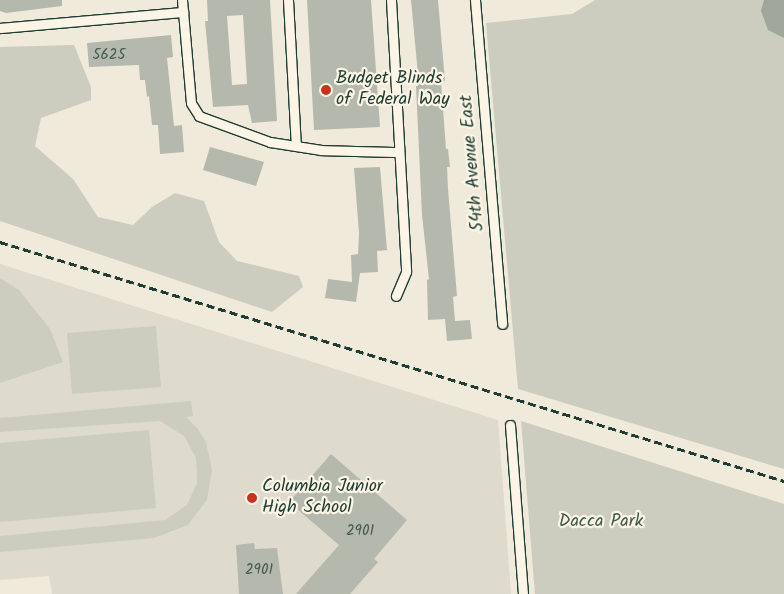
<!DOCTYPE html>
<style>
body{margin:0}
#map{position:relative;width:784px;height:594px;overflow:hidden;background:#efeada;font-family:Kalam,sans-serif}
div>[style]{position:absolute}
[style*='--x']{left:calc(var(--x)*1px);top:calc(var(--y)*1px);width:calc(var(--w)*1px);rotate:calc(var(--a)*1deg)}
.built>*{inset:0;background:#dedbcc}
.green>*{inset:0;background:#cccdbf}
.water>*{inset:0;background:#9fa89a}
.building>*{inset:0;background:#b5b9ad}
.roads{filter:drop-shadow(1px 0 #1f3d34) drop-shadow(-1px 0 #1f3d34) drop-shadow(0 1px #1f3d34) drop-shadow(0 -1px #1f3d34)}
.minor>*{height:9px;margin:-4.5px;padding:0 4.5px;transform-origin:4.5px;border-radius:4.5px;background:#fcf5e5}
.rail>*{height:3px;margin-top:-1.5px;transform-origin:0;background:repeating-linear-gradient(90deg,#1f3d34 0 8px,transparent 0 12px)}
.dots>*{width:14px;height:14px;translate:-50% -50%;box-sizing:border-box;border:2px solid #fcf5e5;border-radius:50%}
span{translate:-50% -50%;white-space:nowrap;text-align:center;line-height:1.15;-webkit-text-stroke:4.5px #fcf5e5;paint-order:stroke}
.number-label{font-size:15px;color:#445c52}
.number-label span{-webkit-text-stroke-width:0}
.poi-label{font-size:18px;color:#1f3d34}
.left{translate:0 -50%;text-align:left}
.street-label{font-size:18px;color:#1f3d34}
.park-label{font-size:18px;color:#425a50}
</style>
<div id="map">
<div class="built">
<div style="clip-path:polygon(0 264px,498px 420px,511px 594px,52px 594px,49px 576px,0 580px)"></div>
</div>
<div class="green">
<div style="clip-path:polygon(595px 0,784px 0,784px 469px,518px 389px,486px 23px,572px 14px)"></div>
<div style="clip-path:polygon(74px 45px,91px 87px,91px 100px,41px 118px,35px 146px,73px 179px,98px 217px,133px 225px,152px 207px,175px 193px,204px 201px,219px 242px,237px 261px,299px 276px,303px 287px,272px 312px,0 221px,0 47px)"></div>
<div style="clip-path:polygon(0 278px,19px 290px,50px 329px,63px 362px,0 383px)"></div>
<div style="clip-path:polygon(156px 326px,161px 387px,72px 394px,67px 333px)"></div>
<div style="clip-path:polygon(191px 401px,193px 416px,186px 417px,198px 429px,206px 442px,212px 470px,207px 500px,188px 525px,154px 538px,0 552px,0 536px,165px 520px,187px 505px,197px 483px,197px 471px,196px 458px,184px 436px,160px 421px,0 432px,0 418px)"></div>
<div style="clip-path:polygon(521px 421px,784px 504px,784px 594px,535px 594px)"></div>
<div style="clip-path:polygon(149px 430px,156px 508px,0 522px,0 443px)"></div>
</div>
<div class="water">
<div style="clip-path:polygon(764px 0,784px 0,784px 38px,768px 30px,761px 11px)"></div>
</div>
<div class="building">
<div style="clip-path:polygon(0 0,62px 0,62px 6px,6px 13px,0 11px)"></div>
<div style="clip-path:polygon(evenodd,207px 0,270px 0,277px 121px,252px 123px,248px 105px,213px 107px,205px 21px,208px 21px,207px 0,243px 15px,247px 84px,232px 85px,227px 16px,243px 15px)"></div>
<div style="clip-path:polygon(307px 0,371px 0,380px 127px,314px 130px)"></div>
<div style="clip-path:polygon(411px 0,438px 0,445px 81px,441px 82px,446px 149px,448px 149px,450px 167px,447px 167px,448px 189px,457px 296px,453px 297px,455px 321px,470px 320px,472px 339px,447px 341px,445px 319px,428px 320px,427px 280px,429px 279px,422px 215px,416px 86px,418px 86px,417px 64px)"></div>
<div style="clip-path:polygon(171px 35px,173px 57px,167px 58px,171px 97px,174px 126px,182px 125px,184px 152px,160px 154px,158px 125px,152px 125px,149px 96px,147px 97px,145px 80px,140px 80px,139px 65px,89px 67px,87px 43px)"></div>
<div style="clip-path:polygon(210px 147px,264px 162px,256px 186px,203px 170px)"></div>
<div style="clip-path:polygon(380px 167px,387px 250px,377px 251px,378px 272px,360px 273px,356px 302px,325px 298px,328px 279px,352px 282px,351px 255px,358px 254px,359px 233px,354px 168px)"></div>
<div style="clip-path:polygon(331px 454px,407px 520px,374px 559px,378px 562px,350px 594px,296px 594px,339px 545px,289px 502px)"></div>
<div style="clip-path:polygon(254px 543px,255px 549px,277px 548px,283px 594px,239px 594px,236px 545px)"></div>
</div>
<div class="roads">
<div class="minor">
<div style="--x:182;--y:0;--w:103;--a:85"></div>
<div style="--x:191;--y:103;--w:15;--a:58"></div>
<div style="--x:199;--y:116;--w:76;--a:20.1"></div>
<div style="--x:270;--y:142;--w:52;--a:8.9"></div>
<div style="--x:321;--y:150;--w:78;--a:1.5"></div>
<div style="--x:288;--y:0;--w:146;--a:86.9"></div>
<div style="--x:391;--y:0;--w:272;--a:86.8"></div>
<div style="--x:406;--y:272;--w:26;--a:113"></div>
<div style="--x:475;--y:0;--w:325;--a:85.2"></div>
<div style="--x:0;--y:28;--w:184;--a:-5"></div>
<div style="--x:510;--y:425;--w:169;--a:85.6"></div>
</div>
</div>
<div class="rail">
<div style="--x:0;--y:242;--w:820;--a:16.95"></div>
</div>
<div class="dots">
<div style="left:326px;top:90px;background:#c8321e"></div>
<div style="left:252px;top:498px;background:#c8321e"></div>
</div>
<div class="number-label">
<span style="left:109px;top:56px">5625</span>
<span style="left:360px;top:532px">2901</span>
<span style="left:259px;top:571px">2901</span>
</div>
<div class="poi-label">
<span class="left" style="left:336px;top:90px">Budget Blinds<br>of Federal Way</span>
<span class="left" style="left:262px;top:498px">Columbia Junior<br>High School</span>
</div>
<div class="street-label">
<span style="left:473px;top:163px;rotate:-95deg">54th Avenue East</span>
</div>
<div class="park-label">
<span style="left:601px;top:522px">Dacca Park</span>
</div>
</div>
